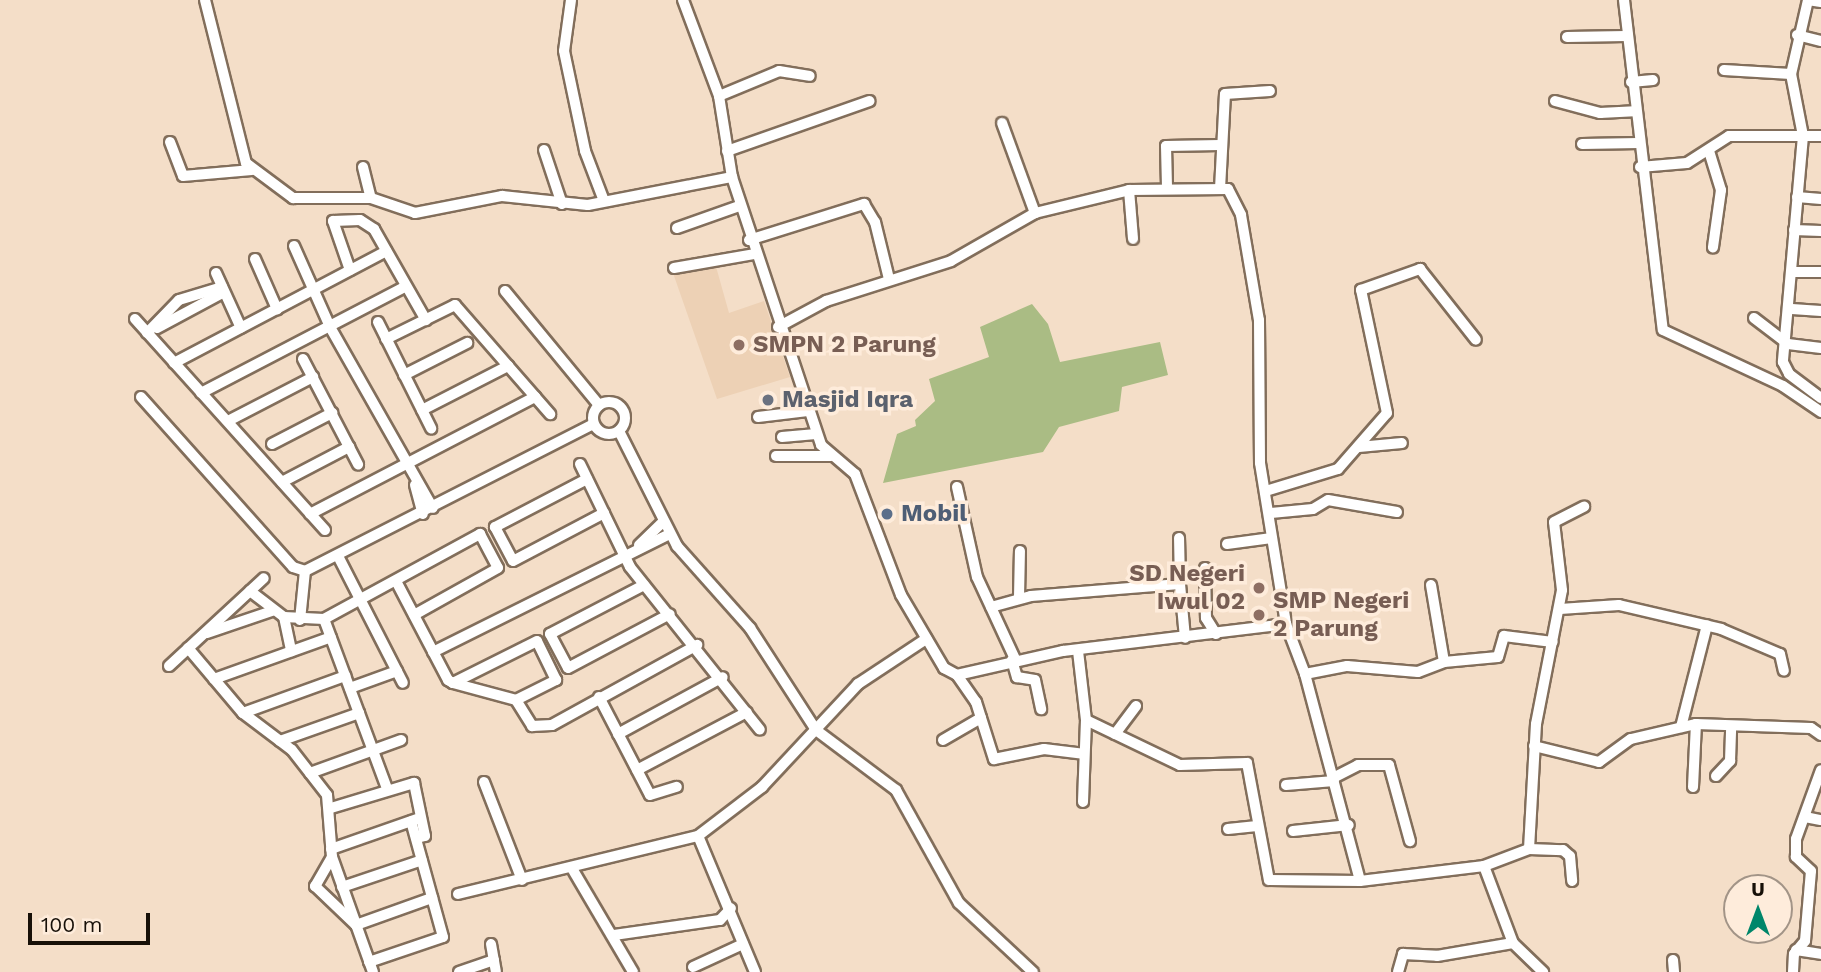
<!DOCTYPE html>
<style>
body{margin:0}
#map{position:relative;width:1821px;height:972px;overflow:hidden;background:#f4dec8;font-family:"Work Sans",sans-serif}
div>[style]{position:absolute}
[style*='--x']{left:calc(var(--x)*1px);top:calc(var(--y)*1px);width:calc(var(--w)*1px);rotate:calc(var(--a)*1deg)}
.built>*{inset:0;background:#edd1b5}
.green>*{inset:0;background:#aabc84}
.roads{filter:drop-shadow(2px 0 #826e5b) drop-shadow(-2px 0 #826e5b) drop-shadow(0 2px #826e5b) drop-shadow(0 -2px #826e5b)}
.street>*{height:10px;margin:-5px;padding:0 5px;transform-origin:5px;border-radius:5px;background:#fff}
.street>.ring{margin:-5px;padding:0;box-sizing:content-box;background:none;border:10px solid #fff;border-radius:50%}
.dots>*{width:19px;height:19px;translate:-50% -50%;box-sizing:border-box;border:4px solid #feecdb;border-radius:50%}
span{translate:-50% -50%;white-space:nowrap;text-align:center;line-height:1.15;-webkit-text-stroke:7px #feecdb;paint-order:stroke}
.education-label{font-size:24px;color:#785e54;font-weight:700}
.left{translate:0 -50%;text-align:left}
.right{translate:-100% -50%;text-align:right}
.worship-label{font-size:24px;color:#5b616d;font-weight:700}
.service-label{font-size:24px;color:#4e5e75;font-weight:700}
.north{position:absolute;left:1723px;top:874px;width:70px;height:70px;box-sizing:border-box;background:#feecdb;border:2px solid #a29487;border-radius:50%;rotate:0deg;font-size:19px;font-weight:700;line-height:28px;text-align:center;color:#171008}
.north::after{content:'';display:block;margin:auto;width:24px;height:32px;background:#00866a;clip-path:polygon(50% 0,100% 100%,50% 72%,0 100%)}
.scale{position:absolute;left:28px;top:913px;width:122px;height:32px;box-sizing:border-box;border:4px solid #171008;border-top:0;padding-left:9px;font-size:21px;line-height:24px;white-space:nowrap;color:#171008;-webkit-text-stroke:5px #feecdb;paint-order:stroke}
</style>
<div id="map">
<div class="built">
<div style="clip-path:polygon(715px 263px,729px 313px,764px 301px,790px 377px,717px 399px,673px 273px)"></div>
</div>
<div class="green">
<div style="clip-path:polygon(1032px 304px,1048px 324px,1060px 362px,1160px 342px,1168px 375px,1122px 387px,1119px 411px,1059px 427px,1043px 452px,883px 483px,897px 434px,916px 426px,915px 420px,935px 401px,929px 379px,989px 357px,980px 327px)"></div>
</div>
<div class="roads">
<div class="street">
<div style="--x:205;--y:0;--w:168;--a:75.9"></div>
<div style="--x:246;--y:163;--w:59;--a:36.7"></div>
<div style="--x:293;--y:198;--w:78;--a:0"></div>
<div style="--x:371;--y:198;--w:46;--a:18.8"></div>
<div style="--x:415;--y:213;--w:89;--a:-11.1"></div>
<div style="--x:502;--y:196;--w:86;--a:6"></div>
<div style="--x:588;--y:205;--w:147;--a:-11"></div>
<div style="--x:732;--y:177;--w:282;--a:71.6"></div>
<div style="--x:821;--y:445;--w:45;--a:40.5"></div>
<div style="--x:855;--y:474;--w:129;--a:69.2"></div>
<div style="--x:901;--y:595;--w:85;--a:59.5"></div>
<div style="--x:944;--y:668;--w:15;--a:28"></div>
<div style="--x:957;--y:675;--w:109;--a:-12.8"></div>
<div style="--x:1063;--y:651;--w:225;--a:-6.9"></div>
<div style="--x:1286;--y:624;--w:53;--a:69.2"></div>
<div style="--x:1305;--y:674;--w:214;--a:75.1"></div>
<div style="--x:1360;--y:881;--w:125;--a:-6.9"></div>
<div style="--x:1484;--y:866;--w:82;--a:69.4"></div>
<div style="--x:1513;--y:943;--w:42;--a:44"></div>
<div style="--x:571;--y:0;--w:51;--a:97.8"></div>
<div style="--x:564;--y:51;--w:102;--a:78.1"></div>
<div style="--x:585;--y:151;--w:53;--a:69.2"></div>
<div style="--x:683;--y:0;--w:103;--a:69.4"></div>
<div style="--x:719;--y:96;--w:82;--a:80.9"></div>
<div style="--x:1624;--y:0;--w:332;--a:83.3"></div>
<div style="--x:1663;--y:330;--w:132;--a:25"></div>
<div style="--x:1783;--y:386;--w:46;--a:34.4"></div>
<div style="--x:1808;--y:0;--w:76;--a:102.9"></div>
<div style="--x:1791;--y:74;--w:63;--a:79"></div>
<div style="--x:1803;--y:136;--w:227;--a:95.1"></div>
<div style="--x:1783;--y:362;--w:13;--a:63"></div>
<div style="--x:1789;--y:374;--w:40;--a:37"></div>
<div style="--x:1808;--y:0;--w:13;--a:9"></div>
<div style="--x:1797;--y:35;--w:25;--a:14"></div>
<div style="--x:1567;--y:37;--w:59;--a:-1"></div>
<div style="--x:1724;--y:70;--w:67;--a:3.4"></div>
<div style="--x:1631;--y:82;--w:22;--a:-5"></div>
<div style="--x:719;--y:96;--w:65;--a:-22.6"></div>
<div style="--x:779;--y:71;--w:31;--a:9"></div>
<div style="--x:1555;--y:101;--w:47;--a:14.9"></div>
<div style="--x:1600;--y:113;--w:34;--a:-3"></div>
<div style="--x:1002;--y:123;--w:96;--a:69.9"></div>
<div style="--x:170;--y:142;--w:36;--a:69"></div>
<div style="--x:183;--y:176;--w:69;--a:-5"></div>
<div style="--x:1582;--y:144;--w:57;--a:-1"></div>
<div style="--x:544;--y:150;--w:57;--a:71.6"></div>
<div style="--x:727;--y:151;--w:151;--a:-19.3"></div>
<div style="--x:1709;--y:151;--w:41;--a:72.9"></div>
<div style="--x:1721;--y:190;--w:58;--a:98"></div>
<div style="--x:363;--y:167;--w:32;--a:76"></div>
<div style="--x:1640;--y:167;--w:47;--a:-4.9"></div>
<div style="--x:1687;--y:163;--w:50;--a:-32.7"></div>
<div style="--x:1729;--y:136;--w:92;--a:0"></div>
<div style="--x:1167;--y:187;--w:41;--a:-91.4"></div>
<div style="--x:1166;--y:146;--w:54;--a:-1.1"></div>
<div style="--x:1220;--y:189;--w:95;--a:-87"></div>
<div style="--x:1225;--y:94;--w:45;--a:-3.8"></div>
<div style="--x:1129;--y:190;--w:49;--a:85.3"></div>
<div style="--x:1797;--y:197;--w:24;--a:5"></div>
<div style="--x:677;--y:228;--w:66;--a:-19.5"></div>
<div style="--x:1794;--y:230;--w:27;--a:2"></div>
<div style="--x:749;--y:240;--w:121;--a:-17.4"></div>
<div style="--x:864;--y:204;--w:21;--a:59"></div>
<div style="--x:875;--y:222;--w:59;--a:76.2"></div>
<div style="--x:294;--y:246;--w:89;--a:66"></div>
<div style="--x:330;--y:327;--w:208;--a:60.4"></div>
<div style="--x:255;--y:259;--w:55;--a:66.3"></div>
<div style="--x:674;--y:268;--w:81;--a:-9.9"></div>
<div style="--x:350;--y:270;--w:52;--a:-109.1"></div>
<div style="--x:333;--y:221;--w:27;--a:-2"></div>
<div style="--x:360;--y:220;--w:17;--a:33"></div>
<div style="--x:374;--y:229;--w:105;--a:60.3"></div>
<div style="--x:1793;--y:272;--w:28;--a:0"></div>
<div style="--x:216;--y:273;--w:60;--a:65.6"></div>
<div style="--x:505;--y:291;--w:148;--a:50.5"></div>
<div style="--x:1792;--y:309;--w:29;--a:4"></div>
<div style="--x:1754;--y:318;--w:43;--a:37.4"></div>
<div style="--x:1788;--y:344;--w:33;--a:7"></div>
<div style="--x:135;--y:319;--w:284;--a:48"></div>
<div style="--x:378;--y:322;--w:119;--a:63.4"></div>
<div style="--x:778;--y:327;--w:55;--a:-28.4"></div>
<div style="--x:826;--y:301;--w:131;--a:-17.7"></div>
<div style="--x:951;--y:261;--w:97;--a:-29.7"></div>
<div style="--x:1035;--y:213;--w:97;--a:-13.7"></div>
<div style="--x:1129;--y:190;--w:99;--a:-0.6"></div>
<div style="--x:1228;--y:189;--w:29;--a:63"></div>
<div style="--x:1241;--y:215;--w:107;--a:80.3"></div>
<div style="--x:1259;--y:320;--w:143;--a:89.6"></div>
<div style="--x:1260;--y:463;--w:163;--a:80.8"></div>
<div style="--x:157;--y:328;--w:76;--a:-28.2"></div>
<div style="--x:147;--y:333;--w:46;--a:-45.9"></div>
<div style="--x:179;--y:300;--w:45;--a:-16.8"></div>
<div style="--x:386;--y:339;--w:77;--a:-26.2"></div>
<div style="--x:455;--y:305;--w:145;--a:48.9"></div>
<div style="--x:303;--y:359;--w:119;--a:62.4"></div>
<div style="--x:174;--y:363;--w:240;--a:-27.8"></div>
<div style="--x:404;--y:375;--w:71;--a:-26.9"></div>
<div style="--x:201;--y:393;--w:230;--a:-27.5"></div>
<div style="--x:141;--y:397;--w:228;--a:48.2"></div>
<div style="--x:293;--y:567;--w:13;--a:18"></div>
<div style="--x:305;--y:571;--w:324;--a:-27"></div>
<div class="ring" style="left:593px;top:402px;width:22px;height:22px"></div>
<div style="--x:422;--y:410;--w:97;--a:-27.1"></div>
<div style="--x:758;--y:417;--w:50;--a:-6.8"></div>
<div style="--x:228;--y:421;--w:96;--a:-27.4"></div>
<div style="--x:619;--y:431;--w:129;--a:63.2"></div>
<div style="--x:677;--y:546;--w:110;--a:48.3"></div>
<div style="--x:750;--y:628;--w:121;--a:57.1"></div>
<div style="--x:816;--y:730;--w:100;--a:36.9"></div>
<div style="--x:896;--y:790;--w:129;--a:60.9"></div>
<div style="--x:959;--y:903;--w:101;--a:43"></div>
<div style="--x:782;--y:437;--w:34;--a:-5"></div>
<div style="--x:272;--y:444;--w:68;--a:-27.3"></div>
<div style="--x:1359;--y:447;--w:43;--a:-5.3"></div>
<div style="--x:776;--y:456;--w:55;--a:0"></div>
<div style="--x:580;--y:464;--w:114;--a:64.1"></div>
<div style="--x:630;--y:567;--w:208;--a:51.4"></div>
<div style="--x:587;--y:479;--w:104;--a:152.4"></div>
<div style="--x:495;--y:527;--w:38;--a:62"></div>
<div style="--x:513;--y:561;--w:103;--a:-27.8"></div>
<div style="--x:282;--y:482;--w:76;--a:-27.6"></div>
<div style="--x:415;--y:485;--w:30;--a:75"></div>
<div style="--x:957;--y:487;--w:92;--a:77.5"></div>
<div style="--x:977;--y:577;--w:90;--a:65.1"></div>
<div style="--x:1269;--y:490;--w:72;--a:-16.9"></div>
<div style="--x:1338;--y:469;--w:74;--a:-48.8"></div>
<div style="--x:1387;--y:413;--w:126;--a:-101.9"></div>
<div style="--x:1361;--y:290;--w:63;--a:-19.6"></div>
<div style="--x:1420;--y:269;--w:90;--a:51.7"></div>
<div style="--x:1271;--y:513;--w:42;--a:-5.4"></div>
<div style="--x:1313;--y:509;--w:17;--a:-31"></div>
<div style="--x:1328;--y:500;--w:70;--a:9.9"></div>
<div style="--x:310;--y:514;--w:254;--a:-27.5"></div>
<div style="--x:1227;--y:544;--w:45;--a:-7.6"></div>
<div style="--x:639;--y:545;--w:33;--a:-44"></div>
<div style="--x:339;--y:558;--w:140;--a:62.9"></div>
<div style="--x:1205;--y:568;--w:50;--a:88.9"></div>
<div style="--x:1206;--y:618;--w:19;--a:58"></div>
<div style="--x:396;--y:581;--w:112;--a:62.3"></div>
<div style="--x:448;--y:680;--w:6;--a:31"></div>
<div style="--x:453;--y:683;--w:65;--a:15.1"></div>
<div style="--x:516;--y:700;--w:45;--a:-26.6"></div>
<div style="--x:556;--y:680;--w:43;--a:-116"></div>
<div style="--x:537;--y:641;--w:94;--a:153.4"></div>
<div style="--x:1180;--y:584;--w:54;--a:84.7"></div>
<div style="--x:644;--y:585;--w:106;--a:152.5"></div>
<div style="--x:550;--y:634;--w:38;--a:62"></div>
<div style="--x:568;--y:668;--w:115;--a:-27.9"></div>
<div style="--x:1431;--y:585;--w:78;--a:80.4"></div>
<div style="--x:250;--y:591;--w:43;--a:37.4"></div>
<div style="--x:284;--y:617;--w:40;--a:2.9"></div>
<div style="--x:324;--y:619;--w:178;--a:-28.6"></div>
<div style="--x:480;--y:534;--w:38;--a:62"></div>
<div style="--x:498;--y:568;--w:96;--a:150.8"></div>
<div style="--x:1019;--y:597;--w:46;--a:-88.8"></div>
<div style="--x:991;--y:607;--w:41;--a:-15.4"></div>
<div style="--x:1031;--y:596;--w:149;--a:-4.6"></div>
<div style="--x:1180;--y:584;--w:46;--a:-91.2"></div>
<div style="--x:1560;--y:609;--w:59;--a:-3.9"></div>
<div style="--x:1619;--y:605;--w:105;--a:13.2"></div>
<div style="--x:1721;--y:629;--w:64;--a:23"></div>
<div style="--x:1780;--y:654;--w:17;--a:77"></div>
<div style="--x:284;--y:617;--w:35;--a:78"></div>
<div style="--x:324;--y:619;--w:180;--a:69.6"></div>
<div style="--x:300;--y:620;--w:49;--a:-84.2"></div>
<div style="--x:207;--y:633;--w:69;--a:-18.7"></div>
<div style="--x:188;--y:648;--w:85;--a:49.8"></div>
<div style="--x:243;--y:713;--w:61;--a:37.1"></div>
<div style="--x:292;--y:750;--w:57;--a:52.1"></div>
<div style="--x:327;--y:795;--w:62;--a:85.4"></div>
<div style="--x:332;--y:857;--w:122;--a:70.4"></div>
<div style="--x:1078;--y:651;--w:69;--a:83.4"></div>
<div style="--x:1086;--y:720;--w:82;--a:92.1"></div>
<div style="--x:433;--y:652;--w:265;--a:-26.5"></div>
<div style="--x:1012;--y:660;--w:18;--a:74"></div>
<div style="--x:1017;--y:677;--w:18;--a:9"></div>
<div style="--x:1035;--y:680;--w:30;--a:78"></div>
<div style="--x:169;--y:666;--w:129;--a:-42.8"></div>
<div style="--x:1305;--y:674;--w:43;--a:-10.8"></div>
<div style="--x:1347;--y:666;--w:71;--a:4.8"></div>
<div style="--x:1418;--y:672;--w:28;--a:-21"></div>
<div style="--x:1444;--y:662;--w:54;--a:-5.3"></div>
<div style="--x:1498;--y:657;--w:22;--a:-74"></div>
<div style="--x:1504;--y:636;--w:49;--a:7"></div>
<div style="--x:957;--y:675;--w:33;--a:55"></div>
<div style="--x:976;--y:702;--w:60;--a:72.5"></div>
<div style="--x:994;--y:759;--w:51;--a:-11.3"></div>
<div style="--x:1044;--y:749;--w:39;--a:7"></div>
<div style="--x:214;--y:679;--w:124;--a:-19.7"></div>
<div style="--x:350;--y:688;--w:50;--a:-19.9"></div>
<div style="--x:599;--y:697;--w:110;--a:62.5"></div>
<div style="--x:650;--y:795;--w:28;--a:-17"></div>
<div style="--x:516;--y:700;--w:31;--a:58"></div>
<div style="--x:532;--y:726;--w:20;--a:-3"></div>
<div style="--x:552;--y:725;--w:166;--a:-28.9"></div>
<div style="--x:243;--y:713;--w:109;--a:-19.9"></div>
<div style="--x:1086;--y:720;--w:104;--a:25.6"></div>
<div style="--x:1180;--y:765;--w:67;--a:-1.7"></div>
<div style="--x:1247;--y:763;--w:119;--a:79.4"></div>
<div style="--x:1269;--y:880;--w:91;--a:0.6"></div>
<div style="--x:1681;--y:727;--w:105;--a:-75.7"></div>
<div style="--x:618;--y:734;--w:119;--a:-28.5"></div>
<div style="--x:1115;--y:734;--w:35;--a:-53"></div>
<div style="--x:943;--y:740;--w:44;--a:-30.1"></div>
<div style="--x:280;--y:741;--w:84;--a:-19.5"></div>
<div style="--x:1534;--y:746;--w:67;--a:13.8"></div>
<div style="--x:1599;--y:762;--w:39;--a:-36"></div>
<div style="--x:1631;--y:739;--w:67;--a:-13"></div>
<div style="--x:1696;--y:724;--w:115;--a:2"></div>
<div style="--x:1811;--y:728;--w:12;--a:35"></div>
<div style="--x:637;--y:770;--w:124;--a:-27.8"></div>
<div style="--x:310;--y:773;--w:97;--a:-19.9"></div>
<div style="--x:1716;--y:776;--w:21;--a:-47"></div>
<div style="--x:1730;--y:761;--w:34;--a:-88"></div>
<div style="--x:1333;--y:778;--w:28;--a:-27"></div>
<div style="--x:1358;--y:765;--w:31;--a:0"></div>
<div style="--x:1389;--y:765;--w:79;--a:74.6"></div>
<div style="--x:484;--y:782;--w:105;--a:68.8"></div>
<div style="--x:1286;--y:785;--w:48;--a:-4.8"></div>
<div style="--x:1693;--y:787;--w:63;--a:-87.3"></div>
<div style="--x:331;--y:808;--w:87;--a:-16.8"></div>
<div style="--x:414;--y:783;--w:54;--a:78.3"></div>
<div style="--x:425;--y:836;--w:9;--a:167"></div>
<div style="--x:1805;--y:817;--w:16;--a:11"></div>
<div style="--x:1228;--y:829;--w:29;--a:-6"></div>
<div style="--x:1293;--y:831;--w:56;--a:-6.1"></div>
<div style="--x:331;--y:849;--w:91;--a:-19.2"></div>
<div style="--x:1529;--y:849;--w:125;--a:-86.8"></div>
<div style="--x:1536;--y:724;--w:136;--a:-79"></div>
<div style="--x:1562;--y:590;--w:68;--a:-96.7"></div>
<div style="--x:1554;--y:522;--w:34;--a:-27"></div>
<div style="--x:332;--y:857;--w:34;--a:120"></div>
<div style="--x:315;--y:886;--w:57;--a:43.6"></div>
<div style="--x:356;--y:925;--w:81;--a:-19.6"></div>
<div style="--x:1484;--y:866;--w:48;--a:-20.7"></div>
<div style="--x:1529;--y:849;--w:34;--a:2"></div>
<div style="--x:1563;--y:850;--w:9;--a:41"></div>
<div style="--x:1570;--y:856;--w:25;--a:85"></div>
<div style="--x:573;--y:870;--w:118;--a:59.5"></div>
<div style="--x:342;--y:887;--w:84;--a:-18.6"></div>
<div style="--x:458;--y:894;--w:247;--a:-13.6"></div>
<div style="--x:614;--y:935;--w:107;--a:-8.1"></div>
<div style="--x:720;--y:920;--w:16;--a:-47"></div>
<div style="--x:491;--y:944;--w:28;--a:80"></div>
<div style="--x:1796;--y:950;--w:25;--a:9"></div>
<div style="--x:1673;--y:960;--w:12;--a:85"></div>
<div style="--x:369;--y:962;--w:78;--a:-18.7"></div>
<div style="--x:443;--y:937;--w:120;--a:-105.4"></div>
<div style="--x:693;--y:967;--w:55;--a:-24.7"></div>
<div style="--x:459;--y:972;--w:37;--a:-19"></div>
<div style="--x:755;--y:972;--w:147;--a:-112.7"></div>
<div style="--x:698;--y:836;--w:81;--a:-37.4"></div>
<div style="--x:762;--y:787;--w:141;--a:-47"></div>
<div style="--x:858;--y:684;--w:82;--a:-33.5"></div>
<div style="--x:1398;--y:972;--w:19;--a:-74"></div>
<div style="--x:1403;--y:954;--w:34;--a:3"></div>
<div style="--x:1437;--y:956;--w:77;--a:-9.7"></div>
<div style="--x:1793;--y:972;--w:18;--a:-87"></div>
<div style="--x:1794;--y:954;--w:17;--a:-50"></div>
<div style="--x:1805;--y:941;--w:70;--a:-85.1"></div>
<div style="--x:1811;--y:871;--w:21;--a:-137"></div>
<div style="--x:1796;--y:857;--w:18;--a:-90"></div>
<div style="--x:1796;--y:839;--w:73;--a:-70.1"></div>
</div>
</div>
<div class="dots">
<div style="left:739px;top:345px;background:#8d6e63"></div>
<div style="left:768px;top:400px;background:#6b7280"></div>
<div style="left:887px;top:514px;background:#5c6f8a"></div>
<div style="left:1259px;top:588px;background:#8d6e63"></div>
<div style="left:1259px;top:615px;background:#8d6e63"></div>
</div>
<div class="education-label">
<span class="left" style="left:753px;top:345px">SMPN 2 Parung</span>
<span class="right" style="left:1245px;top:588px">SD Negeri<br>Iwul 02</span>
<span class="left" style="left:1273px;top:615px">SMP Negeri<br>2 Parung</span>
</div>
<div class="worship-label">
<span class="left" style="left:782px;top:400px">Masjid Iqra</span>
</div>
<div class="service-label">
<span class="left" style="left:901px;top:514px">Mobil</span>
</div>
<div class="north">U</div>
<div class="scale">100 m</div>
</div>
